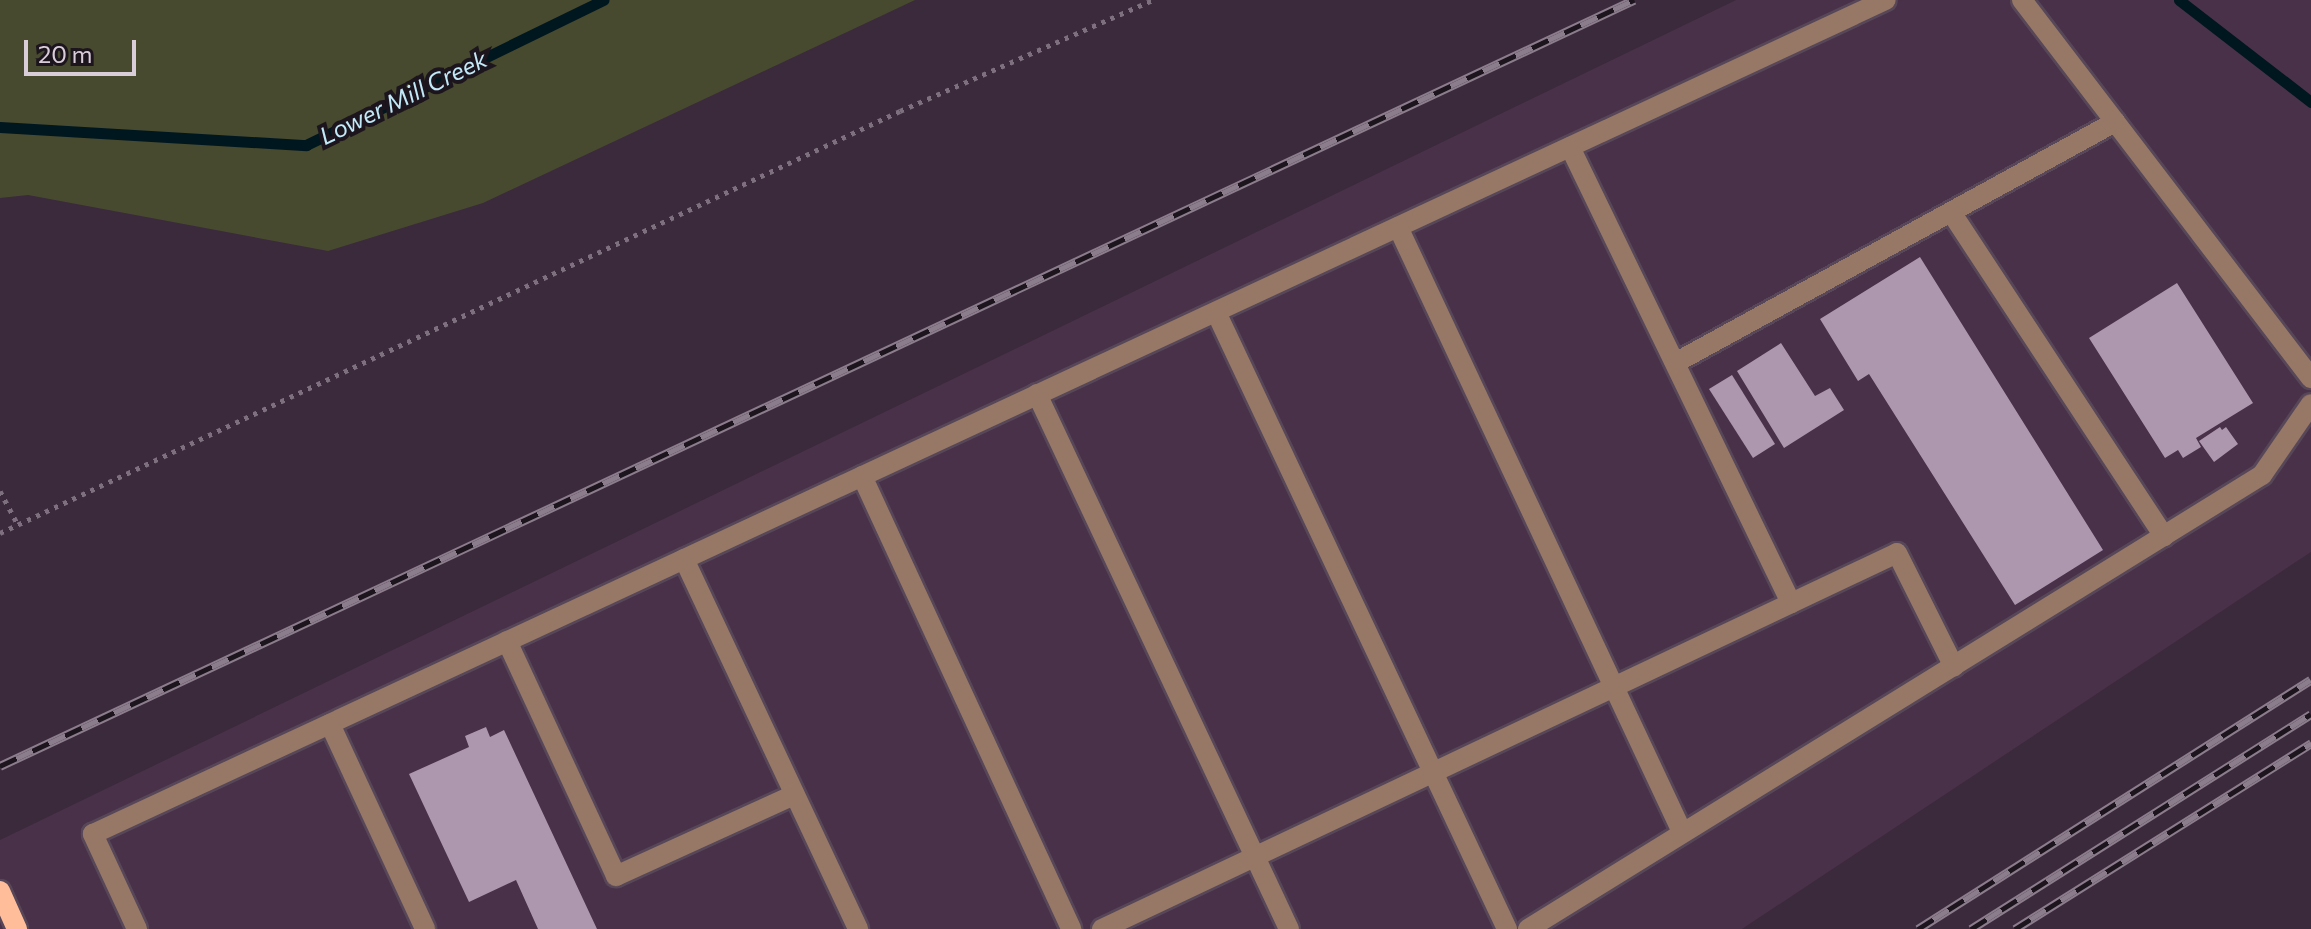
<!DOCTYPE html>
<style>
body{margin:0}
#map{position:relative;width:2311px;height:929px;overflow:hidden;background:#3b293c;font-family:Commissioner,sans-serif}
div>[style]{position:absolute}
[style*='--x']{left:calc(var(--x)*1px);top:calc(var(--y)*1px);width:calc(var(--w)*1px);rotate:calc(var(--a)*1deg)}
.built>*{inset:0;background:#483149}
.green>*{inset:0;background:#474a2e}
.stream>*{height:11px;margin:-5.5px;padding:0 5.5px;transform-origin:5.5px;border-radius:5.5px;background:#001720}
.building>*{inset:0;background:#ad97ae}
.path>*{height:5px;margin-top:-2.5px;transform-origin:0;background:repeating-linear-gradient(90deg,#7f7080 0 4px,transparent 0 10px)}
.roads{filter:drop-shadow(2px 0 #574758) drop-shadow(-2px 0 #574758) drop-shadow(0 2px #574758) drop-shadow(0 -2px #574758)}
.minor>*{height:20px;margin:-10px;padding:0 10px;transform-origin:10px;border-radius:10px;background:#977866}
.major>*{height:20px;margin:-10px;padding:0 10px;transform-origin:10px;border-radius:10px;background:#ffbe99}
.rail>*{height:9px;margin-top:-4.5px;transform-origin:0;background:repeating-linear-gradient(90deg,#1d151e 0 18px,#8c7d8c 0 36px);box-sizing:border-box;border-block:2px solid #8c7d8c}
span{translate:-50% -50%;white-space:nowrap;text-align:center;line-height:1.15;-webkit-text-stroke:8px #1d151e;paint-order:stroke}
.water-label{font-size:24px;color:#c2e9f8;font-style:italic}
.scale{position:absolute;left:24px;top:40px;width:112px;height:36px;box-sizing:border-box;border:4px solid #d9cdd9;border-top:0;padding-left:10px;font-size:24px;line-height:28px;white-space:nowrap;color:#d9cdd9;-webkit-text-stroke:6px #1d151e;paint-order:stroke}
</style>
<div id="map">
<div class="built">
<div style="clip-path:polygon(1736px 0,2311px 0,2311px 552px,1742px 929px,0 929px,0 840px)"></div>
</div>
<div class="green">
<div style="clip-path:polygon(0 0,915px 0,483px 203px,328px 251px,28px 195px,0 198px)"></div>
</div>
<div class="stream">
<div style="--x:2179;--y:0;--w:167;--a:37.7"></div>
<div style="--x:0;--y:127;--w:307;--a:3.4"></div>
<div style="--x:306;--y:145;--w:331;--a:-26"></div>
</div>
<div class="building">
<div style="clip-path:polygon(1920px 257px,2103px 550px,2015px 605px,1869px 374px,1858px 381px,1820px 319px)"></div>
<div style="clip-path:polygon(2177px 283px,2253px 403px,2196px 438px,2201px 447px,2183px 458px,2178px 450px,2165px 458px,2089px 338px)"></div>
<div style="clip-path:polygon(1781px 343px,1815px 396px,1830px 388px,1844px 410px,1784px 448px,1737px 371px)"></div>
<div style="clip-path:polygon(1732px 375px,1775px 444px,1753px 458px,1709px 389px)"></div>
<div style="clip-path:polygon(2220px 427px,2222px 430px,2226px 427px,2238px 444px,2214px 462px,2199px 441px)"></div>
<div style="clip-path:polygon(486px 727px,490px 737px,504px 730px,597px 929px,538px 929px,516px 880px,469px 902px,409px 774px,469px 747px,465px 736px)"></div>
</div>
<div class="path">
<div style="--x:0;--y:491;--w:38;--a:62"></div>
<div style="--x:0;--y:533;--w:994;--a:-25.12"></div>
<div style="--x:900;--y:111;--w:276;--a:-23.7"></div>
</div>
<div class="roads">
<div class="minor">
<div style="--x:2022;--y:0;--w:476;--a:52.6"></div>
<div style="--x:1570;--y:147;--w:507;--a:64.14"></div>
<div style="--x:1951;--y:212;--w:388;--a:56.7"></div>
<div style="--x:1398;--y:227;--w:668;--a:64.85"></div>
<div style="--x:1216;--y:312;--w:682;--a:64.75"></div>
<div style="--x:1675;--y:363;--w:502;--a:-28.71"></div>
<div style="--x:1037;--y:394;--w:591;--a:64.78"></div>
<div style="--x:862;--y:476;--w:499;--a:65.2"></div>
<div style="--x:684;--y:559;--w:409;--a:64.8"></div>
<div style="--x:507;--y:641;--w:259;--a:65.1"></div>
<div style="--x:616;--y:876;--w:196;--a:-24.5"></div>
<div style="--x:330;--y:724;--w:226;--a:65.1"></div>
<div style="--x:137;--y:929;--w:105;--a:-114.9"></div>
<div style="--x:93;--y:834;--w:1977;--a:-24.95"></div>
<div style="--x:1102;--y:929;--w:879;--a:-25.31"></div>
<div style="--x:1897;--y:553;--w:127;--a:63.4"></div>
<div style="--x:1528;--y:929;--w:863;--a:-31.74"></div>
<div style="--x:2262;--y:475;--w:86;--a:-55.4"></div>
</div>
<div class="major">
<div style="--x:0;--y:891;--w:42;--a:65.9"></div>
</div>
</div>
<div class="rail">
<div style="--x:0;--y:766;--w:1805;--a:-25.12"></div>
<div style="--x:1918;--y:929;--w:465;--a:-32.4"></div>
<div style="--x:1971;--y:929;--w:402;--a:-32.3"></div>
<div style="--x:2015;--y:929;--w:350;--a:-32.1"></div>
</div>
<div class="water-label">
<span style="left:403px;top:97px;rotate:-26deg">Lower Mill Creek</span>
</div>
<div class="scale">20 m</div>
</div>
